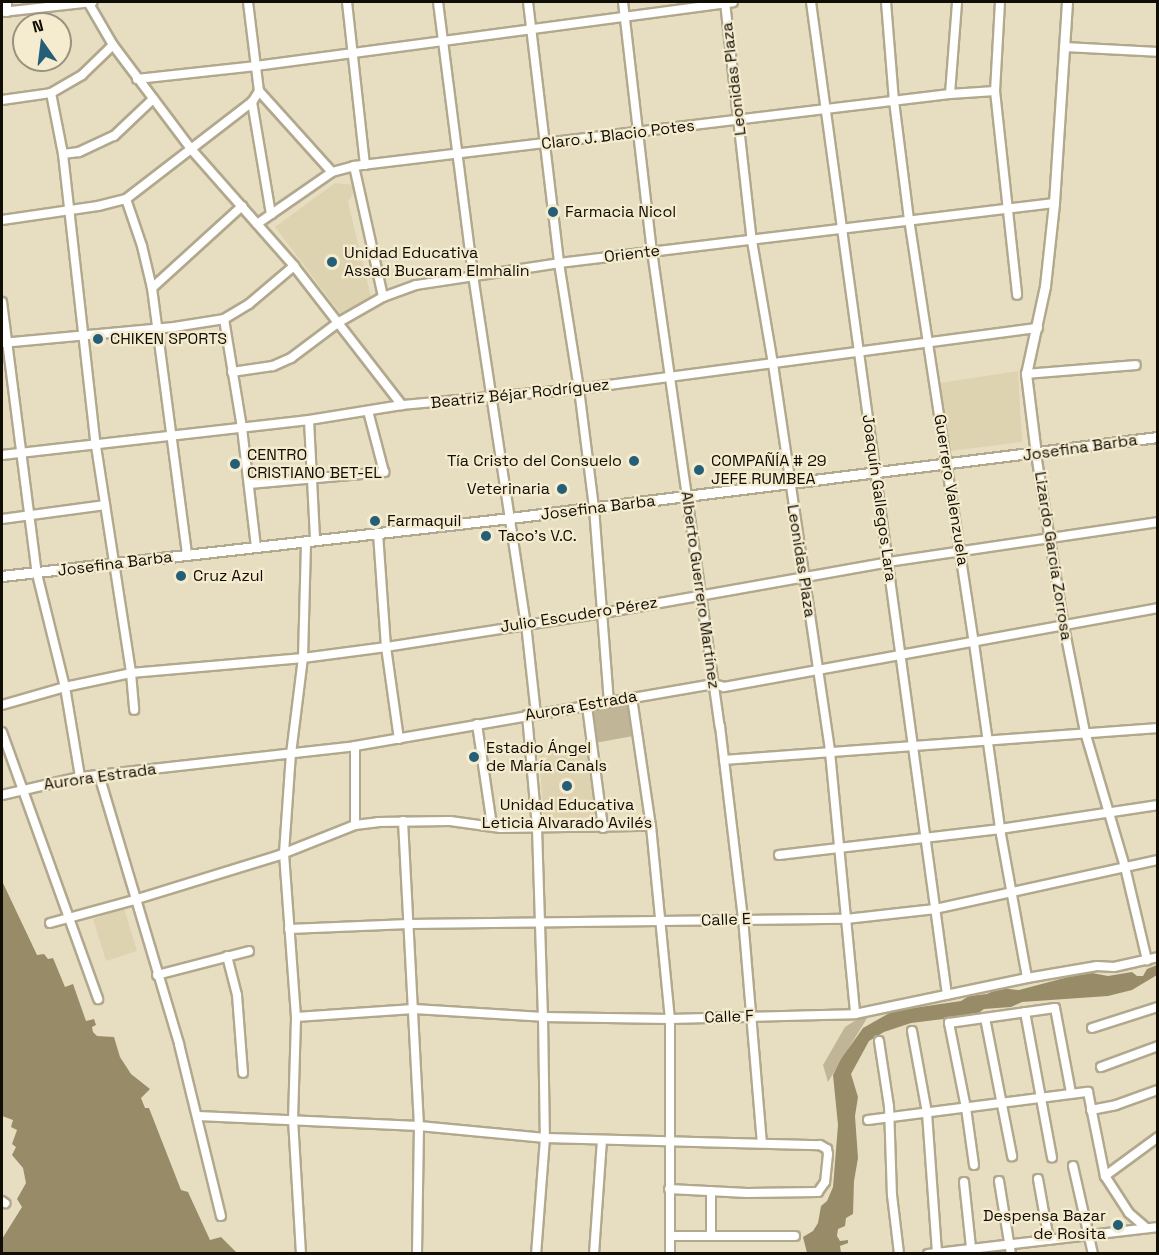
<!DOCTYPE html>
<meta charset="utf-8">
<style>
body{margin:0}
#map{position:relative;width:1159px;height:1255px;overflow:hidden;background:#e7dec2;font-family:"Space Grotesk",sans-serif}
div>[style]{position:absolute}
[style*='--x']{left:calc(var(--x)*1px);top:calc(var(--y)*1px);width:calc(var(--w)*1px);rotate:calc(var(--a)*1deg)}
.built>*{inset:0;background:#ded3b0}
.green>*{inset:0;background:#c0b697}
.water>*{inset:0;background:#988c68}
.roads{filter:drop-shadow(2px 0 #b1a88d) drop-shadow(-2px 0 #b1a88d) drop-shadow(0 2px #b1a88d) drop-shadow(0 -2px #b1a88d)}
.minor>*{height:8px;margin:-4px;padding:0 4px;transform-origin:4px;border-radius:4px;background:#fff}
.tertiary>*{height:9px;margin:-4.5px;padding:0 4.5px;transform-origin:4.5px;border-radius:4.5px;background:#fff}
.dots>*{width:16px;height:16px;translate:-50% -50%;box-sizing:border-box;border:3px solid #f5ebcf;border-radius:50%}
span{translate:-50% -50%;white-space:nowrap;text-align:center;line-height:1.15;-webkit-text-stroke:4.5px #f5ebcf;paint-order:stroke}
.street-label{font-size:16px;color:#100d05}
.poi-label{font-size:16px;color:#100d05}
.left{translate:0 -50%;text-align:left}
.right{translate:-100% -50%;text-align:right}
.frame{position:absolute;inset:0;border:3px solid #100d05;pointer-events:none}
.north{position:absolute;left:12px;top:12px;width:60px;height:60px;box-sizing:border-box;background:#f5ebcf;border:2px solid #99927e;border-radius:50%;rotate:346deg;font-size:16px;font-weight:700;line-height:24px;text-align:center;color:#100d05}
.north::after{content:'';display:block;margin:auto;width:21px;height:27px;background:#245f77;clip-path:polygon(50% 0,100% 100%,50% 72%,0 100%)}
</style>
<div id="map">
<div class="built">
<div style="clip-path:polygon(335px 183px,355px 185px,355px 191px,348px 202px,371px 297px,343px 317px,275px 227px)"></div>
<div style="clip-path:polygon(1018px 371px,1022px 442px,951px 451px,939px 383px)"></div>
<div style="clip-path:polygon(589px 747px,596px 816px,544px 822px,539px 755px)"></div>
<div style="clip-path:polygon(124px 908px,137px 951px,106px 961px,93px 919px)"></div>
</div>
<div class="green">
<div style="clip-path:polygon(627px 704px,633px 736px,595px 743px,590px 711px)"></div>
<div style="clip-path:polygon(872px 1010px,828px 1082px,823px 1065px,845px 1027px)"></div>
</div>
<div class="water">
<div style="clip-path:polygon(2px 881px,37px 955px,44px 954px,48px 959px,53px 958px,65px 987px,73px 984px,86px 1021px,94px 1019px,96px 1025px,92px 1027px,93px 1032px,97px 1036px,114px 1037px,120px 1057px,131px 1074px,150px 1089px,141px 1098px,145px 1108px,149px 1108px,181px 1190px,188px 1192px,210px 1240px,221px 1237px,237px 1253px,2px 1253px,2px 1239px,22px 1207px,17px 1199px,26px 1183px,23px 1168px,12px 1155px,16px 1147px,12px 1144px,17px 1130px,11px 1127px,13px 1120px,2px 1116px)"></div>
<div style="clip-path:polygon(1157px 965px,1157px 975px,1132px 990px,1108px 996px,1022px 1002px,1011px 1007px,984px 1009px,976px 1015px,911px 1023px,884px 1032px,869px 1041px,851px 1074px,858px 1097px,855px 1116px,858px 1158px,854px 1181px,853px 1214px,846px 1218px,845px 1226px,838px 1229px,837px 1236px,840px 1241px,848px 1240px,848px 1243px,840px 1246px,841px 1253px,807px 1253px,803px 1237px,813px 1231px,818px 1223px,821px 1206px,827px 1201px,833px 1187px,838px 1125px,833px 1075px,841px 1059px,863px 1028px,893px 1011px,961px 1001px,969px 996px,987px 994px,1000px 988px,1019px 990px,1087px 972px,1108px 976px,1132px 972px,1137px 976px,1143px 976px,1147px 969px)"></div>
</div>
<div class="roads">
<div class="minor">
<div style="--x:7;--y:2;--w:10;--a:90"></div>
<div style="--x:88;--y:2;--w:50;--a:59.8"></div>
<div style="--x:113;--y:45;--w:130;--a:53.1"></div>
<div style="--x:191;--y:149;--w:156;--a:48.6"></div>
<div style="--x:294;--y:266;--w:176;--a:52.2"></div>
<div style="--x:248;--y:2;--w:90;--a:83"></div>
<div style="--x:259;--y:91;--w:13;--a:122"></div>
<div style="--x:252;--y:102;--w:114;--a:80.4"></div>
<div style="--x:347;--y:2;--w:164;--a:83.7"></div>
<div style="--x:438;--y:2;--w:275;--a:82.7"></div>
<div style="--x:473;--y:275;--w:353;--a:81.4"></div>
<div style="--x:526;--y:624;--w:91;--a:83.7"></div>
<div style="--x:528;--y:2;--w:263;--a:83.2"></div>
<div style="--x:559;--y:263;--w:128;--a:81"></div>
<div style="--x:579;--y:389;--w:120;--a:82.8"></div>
<div style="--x:594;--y:508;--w:195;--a:85.6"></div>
<div style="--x:623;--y:2;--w:251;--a:83.4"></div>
<div style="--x:652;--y:251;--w:480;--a:81.9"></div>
<div style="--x:720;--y:726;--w:193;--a:83.2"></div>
<div style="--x:743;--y:918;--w:226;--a:85.2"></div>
<div style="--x:725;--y:2;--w:241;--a:83.6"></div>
<div style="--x:752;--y:241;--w:125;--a:80.3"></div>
<div style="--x:773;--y:364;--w:392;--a:81.6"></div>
<div style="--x:830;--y:752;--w:263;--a:84.5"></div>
<div style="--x:811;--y:2;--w:1002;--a:82.2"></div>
<div style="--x:886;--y:2;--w:99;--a:85.4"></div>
<div style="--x:894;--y:101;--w:119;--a:82.8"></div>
<div style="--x:909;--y:219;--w:429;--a:81.3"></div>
<div style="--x:974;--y:643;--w:188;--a:82"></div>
<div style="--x:1000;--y:829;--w:151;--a:79.7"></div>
<div style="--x:1000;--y:2;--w:89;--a:93.2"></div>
<div style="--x:995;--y:91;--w:205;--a:83.8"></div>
<div style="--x:2;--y:12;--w:91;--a:-6.3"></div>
<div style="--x:1064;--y:47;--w:94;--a:3"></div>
<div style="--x:137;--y:79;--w:120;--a:-6.2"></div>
<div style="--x:256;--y:66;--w:481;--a:-7.6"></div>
<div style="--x:259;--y:91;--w:109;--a:48"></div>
<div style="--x:51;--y:93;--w:62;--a:78.9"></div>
<div style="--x:63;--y:154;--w:294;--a:83.6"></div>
<div style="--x:96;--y:446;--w:230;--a:81.2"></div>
<div style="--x:131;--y:673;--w:37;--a:85"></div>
<div style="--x:950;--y:94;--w:92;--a:-85.6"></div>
<div style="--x:2;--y:100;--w:49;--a:-8.1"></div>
<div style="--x:51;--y:93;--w:36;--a:-30"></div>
<div style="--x:82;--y:75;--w:43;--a:-44.1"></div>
<div style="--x:63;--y:154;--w:16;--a:-7"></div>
<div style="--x:79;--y:152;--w:38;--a:-25"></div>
<div style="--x:114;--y:136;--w:54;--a:-43.5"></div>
<div style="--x:354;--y:166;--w:134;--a:77.5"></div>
<div style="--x:126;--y:199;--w:50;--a:71.2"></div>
<div style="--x:142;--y:246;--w:43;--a:76.6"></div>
<div style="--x:152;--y:288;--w:269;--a:82.5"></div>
<div style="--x:2;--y:220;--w:97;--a:-8.3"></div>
<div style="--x:98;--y:206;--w:29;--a:-14"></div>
<div style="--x:126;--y:199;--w:159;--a:-37.6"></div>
<div style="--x:257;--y:224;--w:91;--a:-34.7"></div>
<div style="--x:332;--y:172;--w:23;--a:-15"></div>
<div style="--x:354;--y:166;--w:600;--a:-6.89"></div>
<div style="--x:950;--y:94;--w:45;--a:-3.8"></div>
<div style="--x:152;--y:288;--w:122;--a:-42.3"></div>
<div style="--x:2;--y:302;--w:274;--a:82.7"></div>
<div style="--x:37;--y:574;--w:116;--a:76.1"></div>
<div style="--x:65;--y:687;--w:91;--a:80.5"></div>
<div style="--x:224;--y:319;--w:110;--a:80.6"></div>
<div style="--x:242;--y:428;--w:120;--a:83.3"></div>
<div style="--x:2;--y:343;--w:173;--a:-5.3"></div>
<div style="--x:174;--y:327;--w:51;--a:-9.1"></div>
<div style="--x:224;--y:319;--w:29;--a:-31"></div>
<div style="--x:249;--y:304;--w:59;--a:-40.2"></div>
<div style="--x:232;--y:372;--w:41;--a:-8.3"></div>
<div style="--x:273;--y:366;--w:20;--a:-24"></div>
<div style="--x:291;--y:358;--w:60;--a:-36.9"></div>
<div style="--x:339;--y:322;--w:51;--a:-29.6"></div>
<div style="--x:383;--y:297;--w:35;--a:-20"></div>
<div style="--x:416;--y:285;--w:145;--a:-8.7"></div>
<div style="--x:559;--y:263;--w:499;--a:-6.9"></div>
<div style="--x:1026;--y:374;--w:110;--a:-4.7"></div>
<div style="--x:309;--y:420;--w:120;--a:87.1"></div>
<div style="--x:1036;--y:454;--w:175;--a:80.8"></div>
<div style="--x:1064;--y:627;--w:107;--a:78.7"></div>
<div style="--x:1085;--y:732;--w:141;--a:73.5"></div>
<div style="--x:1125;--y:867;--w:96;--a:76.7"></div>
<div style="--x:2;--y:455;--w:309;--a:-6.5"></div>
<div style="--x:309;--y:420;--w:94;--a:-9.2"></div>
<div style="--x:402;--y:405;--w:178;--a:-5.2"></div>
<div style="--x:579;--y:389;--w:463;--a:-7.6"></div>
<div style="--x:249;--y:484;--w:136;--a:-5.1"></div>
<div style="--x:384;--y:472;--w:63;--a:-104.7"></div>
<div style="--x:2;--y:519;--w:104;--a:-7.7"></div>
<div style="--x:378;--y:533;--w:114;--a:86"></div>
<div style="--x:386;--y:647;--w:93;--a:82"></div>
<div style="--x:632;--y:698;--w:129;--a:81.6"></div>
<div style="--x:651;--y:826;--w:194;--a:84.4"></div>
<div style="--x:670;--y:1019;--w:235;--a:90"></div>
<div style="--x:2;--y:705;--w:66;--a:-15.9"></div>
<div style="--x:65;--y:687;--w:67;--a:-12"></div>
<div style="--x:131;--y:673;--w:173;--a:-5"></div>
<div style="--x:303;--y:658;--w:84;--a:-7.5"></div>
<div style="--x:386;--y:647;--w:220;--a:-8.9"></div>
<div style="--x:603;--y:613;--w:290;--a:-10.1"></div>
<div style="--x:888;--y:562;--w:273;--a:-8.4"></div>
<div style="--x:587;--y:706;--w:123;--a:82.5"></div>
<div style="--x:527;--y:715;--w:113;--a:84.9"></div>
<div style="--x:537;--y:828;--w:189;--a:88.2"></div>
<div style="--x:543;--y:1017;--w:121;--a:89.1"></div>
<div style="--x:545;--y:1138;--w:116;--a:94.4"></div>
<div style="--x:477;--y:724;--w:102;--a:81.6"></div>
<div style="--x:2;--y:732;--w:284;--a:70.2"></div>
<div style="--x:724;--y:760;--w:435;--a:-4.2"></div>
<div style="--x:99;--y:775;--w:281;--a:73.4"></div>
<div style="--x:179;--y:1044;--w:177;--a:76.3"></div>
<div style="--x:2;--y:795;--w:80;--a:-13"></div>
<div style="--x:80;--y:777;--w:277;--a:-6.4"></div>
<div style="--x:355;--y:746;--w:364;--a:-9.8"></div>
<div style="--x:714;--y:684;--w:10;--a:17"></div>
<div style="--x:724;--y:687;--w:441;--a:-10.3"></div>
<div style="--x:403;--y:821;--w:305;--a:87"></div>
<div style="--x:419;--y:1126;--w:128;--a:90.9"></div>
<div style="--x:355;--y:825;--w:79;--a:-90"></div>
<div style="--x:779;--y:855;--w:223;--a:-6.7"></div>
<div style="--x:1000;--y:829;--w:160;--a:-8.6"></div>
<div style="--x:50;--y:923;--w:87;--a:-15.3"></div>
<div style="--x:134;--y:900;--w:150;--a:-17.1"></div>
<div style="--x:277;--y:856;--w:84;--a:-21.7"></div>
<div style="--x:355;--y:825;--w:23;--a:-7"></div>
<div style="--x:378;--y:822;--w:72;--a:-0.8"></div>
<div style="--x:450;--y:821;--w:51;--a:7.8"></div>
<div style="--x:501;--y:828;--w:150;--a:-0.8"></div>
<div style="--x:289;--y:929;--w:120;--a:-2.4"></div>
<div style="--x:409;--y:924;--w:437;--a:-0.7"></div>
<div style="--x:846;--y:919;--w:90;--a:-6.4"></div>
<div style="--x:935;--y:909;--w:228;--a:-12.4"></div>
<div style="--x:227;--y:956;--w:40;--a:75.6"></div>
<div style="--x:237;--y:995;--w:78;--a:85.6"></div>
<div style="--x:157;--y:975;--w:95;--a:-14.6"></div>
<div style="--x:1025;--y:1012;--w:148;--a:79.5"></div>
<div style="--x:296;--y:1017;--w:118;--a:-3.9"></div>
<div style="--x:414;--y:1009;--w:129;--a:3.5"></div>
<div style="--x:543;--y:1017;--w:127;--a:0.9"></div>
<div style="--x:670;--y:1019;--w:185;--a:-1.5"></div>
<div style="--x:855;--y:1014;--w:176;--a:-11.8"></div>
<div style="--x:1027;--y:978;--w:71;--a:-9.7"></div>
<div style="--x:1097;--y:966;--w:17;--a:3"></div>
<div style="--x:1114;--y:967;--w:45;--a:-12.8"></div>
<div style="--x:985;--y:1018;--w:141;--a:78.9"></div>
<div style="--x:1092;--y:1028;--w:69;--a:-17.7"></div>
<div style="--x:912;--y:1031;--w:83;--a:79.6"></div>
<div style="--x:927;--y:1113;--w:139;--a:85.9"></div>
<div style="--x:879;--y:1041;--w:66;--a:81.3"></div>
<div style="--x:889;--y:1106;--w:89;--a:88.1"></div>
<div style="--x:892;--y:1195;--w:59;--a:83.2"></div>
<div style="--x:1101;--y:1067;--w:61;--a:-20.2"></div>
<div style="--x:1091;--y:1110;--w:25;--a:-11"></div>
<div style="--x:1116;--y:1105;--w:45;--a:-19.7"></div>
<div style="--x:198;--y:1116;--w:221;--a:2.6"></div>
<div style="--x:419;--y:1126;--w:127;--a:5.4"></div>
<div style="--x:545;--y:1138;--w:275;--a:1.5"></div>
<div style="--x:820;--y:1145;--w:8;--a:30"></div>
<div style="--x:827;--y:1149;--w:5;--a:79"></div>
<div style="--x:828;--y:1154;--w:28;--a:96"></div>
<div style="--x:825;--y:1182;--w:12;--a:125"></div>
<div style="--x:818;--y:1192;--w:71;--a:179.2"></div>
<div style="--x:747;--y:1193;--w:78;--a:-177.1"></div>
<div style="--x:868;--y:1120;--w:222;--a:-7.3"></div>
<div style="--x:1088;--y:1092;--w:86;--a:78.6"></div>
<div style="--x:1105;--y:1176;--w:44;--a:57"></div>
<div style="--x:1129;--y:1213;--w:23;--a:41"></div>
<div style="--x:974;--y:1165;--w:58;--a:-98"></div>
<div style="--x:966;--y:1108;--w:87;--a:-101.3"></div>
<div style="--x:949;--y:1023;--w:107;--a:-8.1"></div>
<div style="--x:1055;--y:1008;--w:86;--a:79.3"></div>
<div style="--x:1073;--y:1166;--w:90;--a:77.2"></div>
<div style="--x:1105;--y:1176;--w:66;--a:-36.3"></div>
<div style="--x:1038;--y:1179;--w:62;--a:79.8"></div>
<div style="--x:999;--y:1181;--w:74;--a:80.7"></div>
<div style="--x:964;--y:1182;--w:66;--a:83.9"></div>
<div style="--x:2;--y:1201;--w:4;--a:34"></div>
<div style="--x:711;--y:1235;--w:44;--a:-90"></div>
<div style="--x:670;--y:1236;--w:125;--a:0"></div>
<div style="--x:301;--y:1254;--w:134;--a:-93.4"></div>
<div style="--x:293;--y:1120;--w:103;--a:-88.3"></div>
<div style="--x:296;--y:1017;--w:164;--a:-94.2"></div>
<div style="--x:284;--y:853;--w:99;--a:-86"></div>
<div style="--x:291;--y:754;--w:97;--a:-82.9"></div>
<div style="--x:303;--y:658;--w:117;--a:-88.5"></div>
<div style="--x:594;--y:1254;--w:114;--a:-86"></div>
<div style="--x:928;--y:1254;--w:232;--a:-6.7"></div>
</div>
<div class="tertiary">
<div style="--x:1036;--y:454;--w:81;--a:-97.1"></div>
<div style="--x:1026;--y:374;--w:90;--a:-77.8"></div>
<div style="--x:1045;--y:286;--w:83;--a:-83.8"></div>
<div style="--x:1054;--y:203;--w:201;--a:-86.3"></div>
<div style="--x:2;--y:576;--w:511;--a:-6.51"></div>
<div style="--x:510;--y:518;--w:653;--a:-7.13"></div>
</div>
</div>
<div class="dots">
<div style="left:553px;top:212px;background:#245f77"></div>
<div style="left:332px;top:262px;background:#245f77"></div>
<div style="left:98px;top:339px;background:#245f77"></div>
<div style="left:634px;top:461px;background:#245f77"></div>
<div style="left:235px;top:464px;background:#245f77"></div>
<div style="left:699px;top:470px;background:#245f77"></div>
<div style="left:562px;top:489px;background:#245f77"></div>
<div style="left:375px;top:521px;background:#245f77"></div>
<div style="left:486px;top:536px;background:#245f77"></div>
<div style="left:181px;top:576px;background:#245f77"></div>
<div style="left:474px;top:757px;background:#245f77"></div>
<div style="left:567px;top:786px;background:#245f77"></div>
<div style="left:1118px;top:1225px;background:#245f77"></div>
</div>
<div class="street-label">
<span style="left:734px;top:79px;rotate:-97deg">Leonidas Plaza</span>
<span style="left:618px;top:135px;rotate:-7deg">Claro J. Blacio Potes</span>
<span style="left:632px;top:254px;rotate:-7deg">Oriente</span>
<span style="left:520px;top:394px;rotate:-6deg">Beatriz Béjar Rodríguez</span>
<span style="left:1080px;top:448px;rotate:-8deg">Josefina Barba</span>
<span style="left:951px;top:490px;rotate:81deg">Guerrero Valenzuela</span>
<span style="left:879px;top:498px;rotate:82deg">Joaquín Gallegos Lara</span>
<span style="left:598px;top:508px;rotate:-7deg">Josefina Barba</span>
<span style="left:1053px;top:556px;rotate:81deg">Lizardo García Zorrosa</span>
<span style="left:801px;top:561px;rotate:81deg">Leonidas Plaza</span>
<span style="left:115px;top:564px;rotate:-7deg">Josefina Barba</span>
<span style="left:700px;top:590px;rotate:82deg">Alberto Guerrero Martínez</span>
<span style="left:579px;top:615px;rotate:-9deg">Julio Escudero Pérez</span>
<span style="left:581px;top:706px;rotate:-10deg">Aurora Estrada</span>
<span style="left:100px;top:777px;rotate:-8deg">Aurora Estrada</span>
<span style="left:726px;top:920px;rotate:-2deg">Calle E</span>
<span style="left:729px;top:1017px;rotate:-2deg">Calle F</span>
</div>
<div class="poi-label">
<span class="left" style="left:565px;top:212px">Farmacia Nicol</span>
<span class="left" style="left:344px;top:262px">Unidad Educativa<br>Assad Bucaram Elmhalin</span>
<span class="left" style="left:110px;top:339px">CHIKEN SPORTS</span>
<span class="left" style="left:247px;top:464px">CENTRO<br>CRISTIANO BET-EL</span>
<span class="right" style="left:622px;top:461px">Tía Cristo del Consuelo</span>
<span class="left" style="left:711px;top:470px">COMPAÑÍA # 29<br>JEFE RUMBEA</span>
<span class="right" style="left:550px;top:489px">Veterinaria</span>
<span class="left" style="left:387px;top:521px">Farmaquil</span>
<span class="left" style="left:498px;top:536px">Taco's V.C.</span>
<span class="left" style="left:193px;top:576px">Cruz Azul</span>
<span class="left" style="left:486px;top:757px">Estadio Ángel<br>de María Canals</span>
<span style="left:567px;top:814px">Unidad Educativa<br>Leticia Alvarado Avilés</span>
<span class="right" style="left:1106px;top:1225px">Despensa Bazar<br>de Rosita</span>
</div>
<div class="frame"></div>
<div class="north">N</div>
</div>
